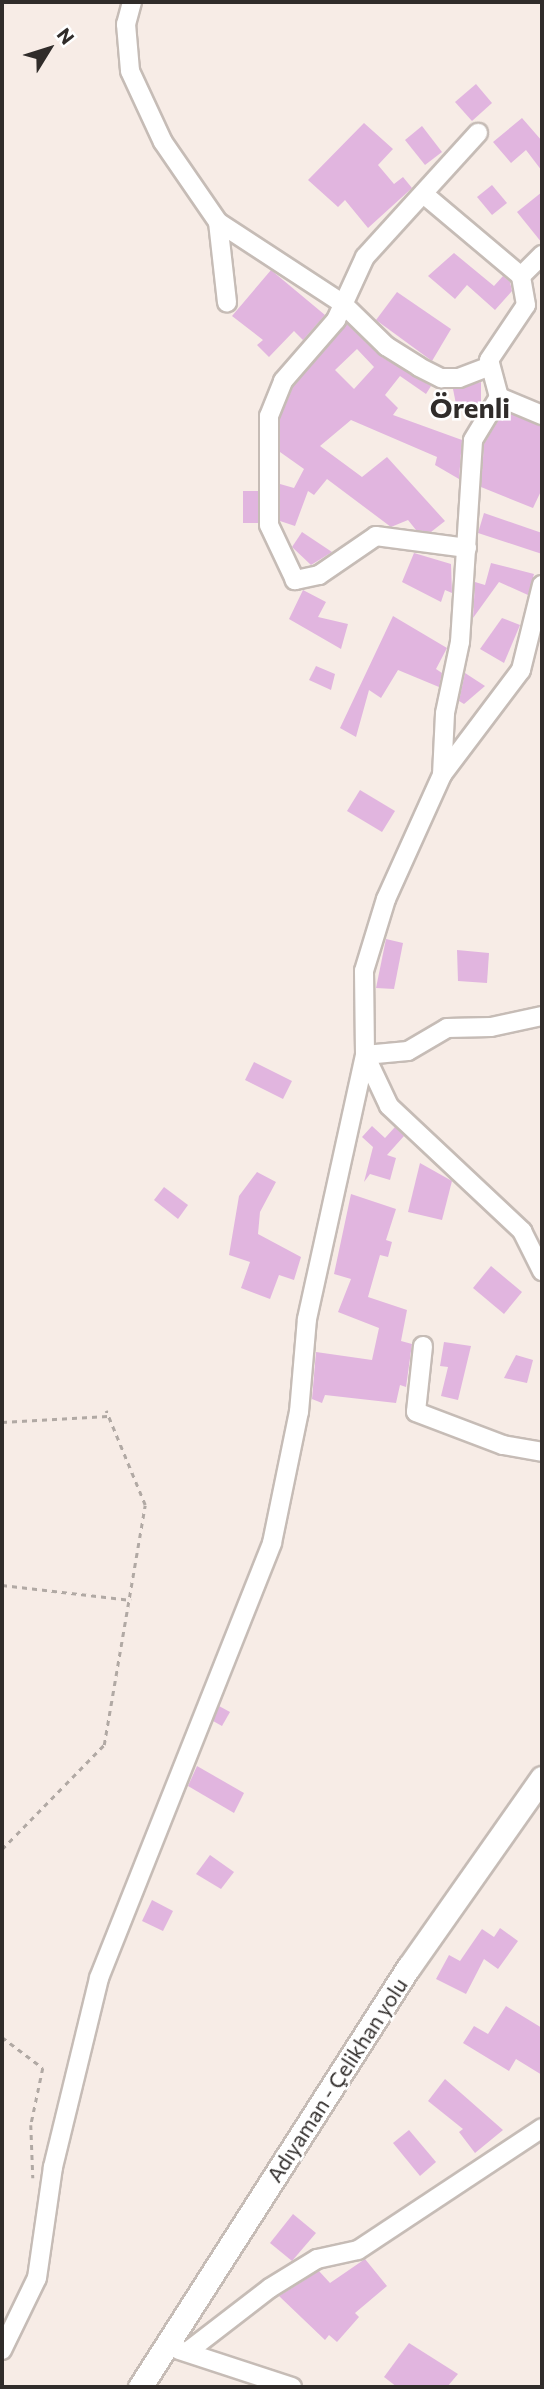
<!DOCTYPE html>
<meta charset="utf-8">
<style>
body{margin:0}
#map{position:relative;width:544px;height:2389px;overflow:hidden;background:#f7ece6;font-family:Commissioner,sans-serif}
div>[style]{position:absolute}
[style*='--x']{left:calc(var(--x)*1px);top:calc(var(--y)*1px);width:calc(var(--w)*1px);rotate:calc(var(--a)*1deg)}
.building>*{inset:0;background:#e1b5df}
.path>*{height:2.5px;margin-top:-1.25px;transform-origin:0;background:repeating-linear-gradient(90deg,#b1a9a4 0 5px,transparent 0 10px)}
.roads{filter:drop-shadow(2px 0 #c6bcb6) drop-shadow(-2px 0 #c6bcb6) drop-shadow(0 2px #c6bcb6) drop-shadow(0 -2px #c6bcb6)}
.minor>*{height:18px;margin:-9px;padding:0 9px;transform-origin:9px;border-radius:9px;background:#fff}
.major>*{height:23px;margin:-11.5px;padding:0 11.5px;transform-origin:11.5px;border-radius:11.5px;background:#fff}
span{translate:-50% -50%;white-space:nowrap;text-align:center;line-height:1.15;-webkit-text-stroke:5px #fff;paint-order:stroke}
.street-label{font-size:21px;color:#302c2a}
.district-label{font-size:28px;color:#302c2a;font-weight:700}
.frame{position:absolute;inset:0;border:4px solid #302c2a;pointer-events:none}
.north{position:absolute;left:14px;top:14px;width:70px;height:70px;-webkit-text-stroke:5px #fff;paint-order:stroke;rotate:52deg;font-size:19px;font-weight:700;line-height:28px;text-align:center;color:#302c2a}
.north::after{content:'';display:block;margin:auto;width:24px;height:32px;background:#302c2a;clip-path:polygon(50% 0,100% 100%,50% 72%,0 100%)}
</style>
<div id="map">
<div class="building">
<div style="clip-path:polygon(476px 84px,492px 103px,472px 121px,455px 102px)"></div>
<div style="clip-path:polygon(522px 118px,542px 141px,542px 171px,526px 150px,511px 163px,493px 142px)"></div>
<div style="clip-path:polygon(364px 123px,393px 149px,378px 165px,394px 184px,403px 177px,412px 188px,368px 228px,345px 200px,338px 207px,308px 180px)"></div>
<div style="clip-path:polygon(422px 126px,442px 152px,425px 165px,405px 140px)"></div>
<div style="clip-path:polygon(492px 185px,507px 203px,492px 215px,477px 197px)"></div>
<div style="clip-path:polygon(542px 192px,542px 243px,517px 212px)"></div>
<div style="clip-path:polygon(454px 253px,494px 286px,503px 276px,510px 282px,512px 291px,495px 310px,467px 285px,455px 299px,428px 276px)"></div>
<div style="clip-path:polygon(271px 270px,325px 315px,303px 340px,294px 331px,269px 357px,257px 345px,263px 340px,232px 316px)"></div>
<div style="clip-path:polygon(397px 292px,451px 329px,432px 361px,376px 320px)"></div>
<div style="clip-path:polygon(evenodd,347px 324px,380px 356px,431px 386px,426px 394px,400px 376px,385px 395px,398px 408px,393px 415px,462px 440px,459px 479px,435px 465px,437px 457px,351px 420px,320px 446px,362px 477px,387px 457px,445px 521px,431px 532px,416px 530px,408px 520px,391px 527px,327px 479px,314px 495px,308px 491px,295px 526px,280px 521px,280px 484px,294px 488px,304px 469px,280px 452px,280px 418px,293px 387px,347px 324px,357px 349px,374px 367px,354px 389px,335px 370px,357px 349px)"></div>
<div style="clip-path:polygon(481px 382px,481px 405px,457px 409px,453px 389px)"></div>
<div style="clip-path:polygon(504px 411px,542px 426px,542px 489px,533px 508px,481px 487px,484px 444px)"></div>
<div style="clip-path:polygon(243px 491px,258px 491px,258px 523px,243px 523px)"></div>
<div style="clip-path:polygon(484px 513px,542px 533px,542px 554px,478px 533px)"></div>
<div style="clip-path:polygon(302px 532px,332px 552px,311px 565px,292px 547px)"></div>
<div style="clip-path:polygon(414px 553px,451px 564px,452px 593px,445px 590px,441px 602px,402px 582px)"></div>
<div style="clip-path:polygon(491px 563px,534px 574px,528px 595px,499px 582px,473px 618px,475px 582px,485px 585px)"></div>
<div style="clip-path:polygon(303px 590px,326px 602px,318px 617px,348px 624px,341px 649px,289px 619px)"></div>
<div style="clip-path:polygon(393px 616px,447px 648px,436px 669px,442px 673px,439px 687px,398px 670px,381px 698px,369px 690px,356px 737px,340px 728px)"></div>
<div style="clip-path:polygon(502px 618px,520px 625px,504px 663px,480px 649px)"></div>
<div style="clip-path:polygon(316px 666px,335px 674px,331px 690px,309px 680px)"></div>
<div style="clip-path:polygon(465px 673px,485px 686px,464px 704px,459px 701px)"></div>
<div style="clip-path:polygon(360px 790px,395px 811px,382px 832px,347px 811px)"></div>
<div style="clip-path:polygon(386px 939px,403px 943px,394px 989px,376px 988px)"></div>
<div style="clip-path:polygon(457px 950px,489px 953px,487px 983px,458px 981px)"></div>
<div style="clip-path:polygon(254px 1062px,292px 1081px,283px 1099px,245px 1080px)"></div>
<div style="clip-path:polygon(372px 1126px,385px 1138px,395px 1127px,404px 1136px,387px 1155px,396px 1158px,390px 1180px,370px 1174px,364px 1182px,373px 1147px,362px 1137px)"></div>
<div style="clip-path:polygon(420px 1163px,452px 1181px,442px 1220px,408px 1212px)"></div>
<div style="clip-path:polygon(257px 1172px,276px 1182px,260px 1212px,258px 1234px,301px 1257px,294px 1280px,279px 1275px,270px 1299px,241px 1288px,250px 1262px,229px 1255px,239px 1196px)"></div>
<div style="clip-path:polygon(164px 1187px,188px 1205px,178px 1219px,154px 1200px)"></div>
<div style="clip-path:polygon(351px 1194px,396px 1209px,386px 1240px,392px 1242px,388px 1257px,380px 1255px,368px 1297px,407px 1310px,401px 1341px,412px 1344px,406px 1387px,400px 1385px,396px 1403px,325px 1395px,322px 1403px,312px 1399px,316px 1352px,372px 1360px,379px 1328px,338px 1312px,351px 1279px,334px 1274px)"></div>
<div style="clip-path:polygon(491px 1266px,522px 1292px,504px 1314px,473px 1288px)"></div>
<div style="clip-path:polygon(444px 1342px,471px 1346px,458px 1400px,441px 1396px,448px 1367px,440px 1366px)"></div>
<div style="clip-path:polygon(516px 1355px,533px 1360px,527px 1383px,504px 1378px)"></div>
<div style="clip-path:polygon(219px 1706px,230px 1712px,222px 1726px,213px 1721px)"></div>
<div style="clip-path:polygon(197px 1766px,244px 1793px,234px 1813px,188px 1786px)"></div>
<div style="clip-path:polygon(210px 1855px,234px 1872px,221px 1889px,196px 1874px)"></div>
<div style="clip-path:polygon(152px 1900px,173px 1911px,163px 1931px,142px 1921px)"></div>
<div style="clip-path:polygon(500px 1928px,518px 1941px,498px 1969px,484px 1959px,466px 1994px,436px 1979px,449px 1955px,460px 1961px,482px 1929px,494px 1937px)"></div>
<div style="clip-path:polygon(506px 2006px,542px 2028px,542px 2075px,516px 2059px,509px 2071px,463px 2043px,474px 2026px,488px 2034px)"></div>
<div style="clip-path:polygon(445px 2079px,503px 2130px,475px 2153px,459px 2132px,463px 2129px,428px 2101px)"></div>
<div style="clip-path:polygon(409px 2130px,436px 2162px,420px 2176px,393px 2143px)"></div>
<div style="clip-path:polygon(293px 2214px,316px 2233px,292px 2261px,270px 2243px)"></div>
<div style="clip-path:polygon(365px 2259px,387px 2286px,355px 2313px,359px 2317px,337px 2342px,329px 2335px,325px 2340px,279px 2296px,319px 2271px,330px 2283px)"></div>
<div style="clip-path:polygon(409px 2343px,458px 2374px,447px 2387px,397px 2387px,384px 2377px)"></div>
</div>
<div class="path">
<div style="--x:2;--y:1422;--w:106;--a:-3.2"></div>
<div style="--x:2;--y:1585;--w:130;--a:6.6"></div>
<div style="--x:2;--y:1849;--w:146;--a:-45.6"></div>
<div style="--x:104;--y:1745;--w:243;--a:-80.3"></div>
<div style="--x:145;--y:1505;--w:102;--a:-112.5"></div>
<div style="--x:2;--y:2037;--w:51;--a:37.1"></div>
<div style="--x:43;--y:2068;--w:58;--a:101.9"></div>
<div style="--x:31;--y:2125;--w:53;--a:87.8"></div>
</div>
<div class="roads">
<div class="minor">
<div style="--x:132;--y:2;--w:23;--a:105"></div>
<div style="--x:126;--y:24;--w:47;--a:85.1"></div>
<div style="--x:130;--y:71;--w:78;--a:65.1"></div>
<div style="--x:163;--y:142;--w:97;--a:55.5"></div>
<div style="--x:218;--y:222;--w:148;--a:33.2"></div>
<div style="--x:342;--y:303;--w:62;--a:44.3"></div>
<div style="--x:386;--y:346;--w:39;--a:32"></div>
<div style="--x:419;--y:367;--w:25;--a:27"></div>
<div style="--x:441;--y:378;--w:18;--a:0"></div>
<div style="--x:459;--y:378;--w:31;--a:-21"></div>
<div style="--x:426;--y:196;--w:124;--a:40.1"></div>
<div style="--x:521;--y:276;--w:30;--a:-45"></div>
<div style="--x:218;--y:222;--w:81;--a:83.6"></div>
<div style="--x:499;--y:397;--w:38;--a:-105"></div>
<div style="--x:489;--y:360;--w:66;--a:-56.1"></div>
<div style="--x:526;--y:305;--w:29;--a:-100"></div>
<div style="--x:467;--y:548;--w:92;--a:-172.5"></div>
<div style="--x:376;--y:536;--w:69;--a:145.6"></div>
<div style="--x:319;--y:575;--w:25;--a:168"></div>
<div style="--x:295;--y:580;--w:61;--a:-115.3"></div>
<div style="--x:269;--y:525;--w:109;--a:-90"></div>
<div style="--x:269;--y:416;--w:38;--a:-68"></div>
<div style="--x:283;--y:381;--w:81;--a:-49"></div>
<div style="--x:336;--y:320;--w:69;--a:-65.3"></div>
<div style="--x:365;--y:257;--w:168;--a:-47.7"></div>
<div style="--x:542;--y:585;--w:88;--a:103.9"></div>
<div style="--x:521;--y:670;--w:131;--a:127"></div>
<div style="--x:442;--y:775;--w:136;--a:114.3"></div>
<div style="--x:386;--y:899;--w:75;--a:107"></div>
<div style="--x:364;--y:971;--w:84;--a:89.3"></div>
<div style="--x:365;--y:1055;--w:56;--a:64.8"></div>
<div style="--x:389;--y:1106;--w:183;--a:43.2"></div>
<div style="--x:522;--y:1231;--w:45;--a:63.4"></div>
<div style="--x:442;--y:775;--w:62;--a:-87.2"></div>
<div style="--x:445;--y:713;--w:73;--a:-78.1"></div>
<div style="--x:460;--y:642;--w:202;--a:-86.3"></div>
<div style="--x:473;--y:440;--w:50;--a:-58.8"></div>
<div style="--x:499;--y:397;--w:47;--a:22.7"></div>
<div style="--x:423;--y:1346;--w:66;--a:96.1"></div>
<div style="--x:416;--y:1412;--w:93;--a:20.8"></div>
<div style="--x:503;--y:1445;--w:40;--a:10"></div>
<div style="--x:2;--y:2350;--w:80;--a:-64.1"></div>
<div style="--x:37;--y:2278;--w:112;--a:-81.8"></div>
<div style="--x:53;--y:2167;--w:195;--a:-76.3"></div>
<div style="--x:99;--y:1978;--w:468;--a:-68.3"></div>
<div style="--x:272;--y:1543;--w:134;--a:-78.4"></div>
<div style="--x:299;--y:1412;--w:93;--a:-85.1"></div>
<div style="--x:307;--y:1319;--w:270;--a:-77.6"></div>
<div style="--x:365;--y:1055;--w:43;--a:-5.3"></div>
<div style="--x:408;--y:1051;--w:45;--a:-30.5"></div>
<div style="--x:447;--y:1028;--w:44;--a:-1.3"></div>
<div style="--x:491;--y:1027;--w:52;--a:-12.2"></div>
<div style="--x:179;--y:2350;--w:119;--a:18.1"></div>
<div style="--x:187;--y:2352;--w:105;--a:-37.6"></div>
<div style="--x:270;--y:2288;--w:55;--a:-31.7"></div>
<div style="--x:317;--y:2259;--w:42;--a:-12.4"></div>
<div style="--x:358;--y:2250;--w:221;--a:-33.5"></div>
</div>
<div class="major">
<div style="--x:140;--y:2387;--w:499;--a:-57.4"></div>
<div style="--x:409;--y:1967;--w:231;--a:-54.9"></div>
</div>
</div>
<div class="street-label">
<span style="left:337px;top:2080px;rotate:-57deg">Adıyaman - Çelikhan yolu</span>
</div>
<div class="district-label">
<span style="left:470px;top:407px">Örenli</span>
</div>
<div class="frame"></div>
<div class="north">N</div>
</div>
